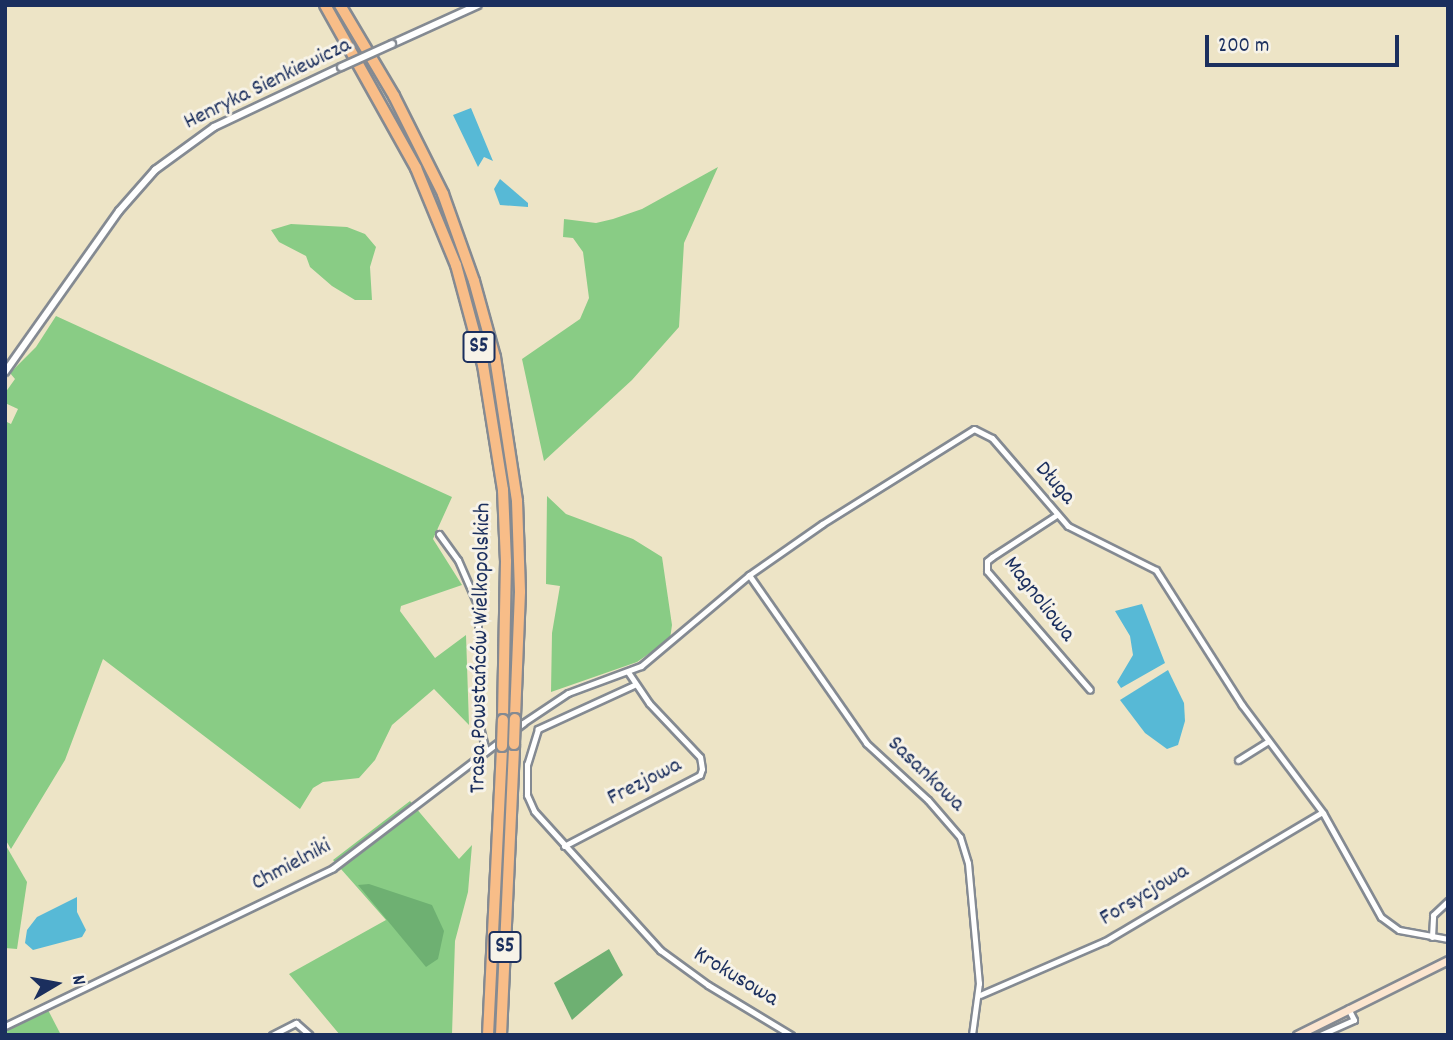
<!DOCTYPE html>
<meta charset="utf-8">
<style>
body{margin:0}
#map{position:relative;width:1453px;height:1040px;overflow:hidden;background:#ede4c6;font-family:Dekko,sans-serif}
div>[style]{position:absolute}
[style*='--x']{left:calc(var(--x)*1px);top:calc(var(--y)*1px);width:calc(var(--w)*1px);rotate:calc(var(--a)*1deg)}
.green>*{inset:0;background:#89cc85}
.forest>*{inset:0;background:#6eb072}
.water>*{inset:0;background:#57b9d6}
.roads{filter:drop-shadow(2px 0 #848a92) drop-shadow(-2px 0 #848a92) drop-shadow(0 2px #848a92) drop-shadow(0 -2px #848a92)}
.minor>*{height:5px;margin:-2.5px;padding:0 2.5px;transform-origin:2.5px;border-radius:2.5px;background:#fff}
.tertiary>*{height:6px;margin:-3px;padding:0 3px;transform-origin:3px;border-radius:3px;background:#fff}
.secondary>*{height:7px;margin:-3.5px;padding:0 3.5px;transform-origin:3.5px;border-radius:3.5px;background:#fce5cf}
.motorway>*{height:10px;margin:-5px;padding:0 5px;transform-origin:5px;border-radius:5px;background:#f8bd88}
.bridges{filter:drop-shadow(2px 0 #848a92) drop-shadow(-2px 0 #848a92) drop-shadow(0 2px #848a92) drop-shadow(0 -2px #848a92)}
.tertiary-bridge>*{height:6px;margin:-3px;padding:0 3px;transform-origin:3px;border-radius:3px;background:#fff}
.motorway-bridge>*{height:10px;margin:-5px;padding:0 5px;transform-origin:5px;border-radius:5px;background:#f8bd88}
span{translate:-50% -50%;white-space:nowrap;text-align:center;line-height:1.15;-webkit-text-stroke:6px #f7f3e8;paint-order:stroke}
.shield-label span{padding:2px 5px;background:#f7f3e8;border:2px solid;border-radius:5px;-webkit-text-stroke-width:0}
.shield-label{font-size:21px;color:#1b2f5e;font-weight:700}
.street-label{font-size:23px;color:#1b2f5e}
.frame{position:absolute;inset:0;border:7px solid #1b2f5e;pointer-events:none}
.north{position:absolute;left:21px;top:949px;width:70px;height:70px;-webkit-text-stroke:5px #f7f3e8;paint-order:stroke;rotate:80deg;font-size:19px;font-weight:700;line-height:28px;text-align:center;color:#1b2f5e}
.north::after{content:'';display:block;margin:auto;width:24px;height:32px;background:#1b2f5e;clip-path:polygon(50% 0,100% 100%,50% 72%,0 100%)}
.scale{position:absolute;left:1205px;top:35px;width:194px;height:32px;box-sizing:border-box;border:4px solid #1b2f5e;border-top:0;padding-left:9px;font-size:21px;line-height:24px;white-space:nowrap;color:#1b2f5e;-webkit-text-stroke:5px #f7f3e8;paint-order:stroke}
</style>
<div id="map">
<div class="green">
<div style="clip-path:polygon(718px 167px,684px 243px,679px 327px,632px 380px,544px 461px,522px 359px,580px 319px,589px 298px,583px 252px,573px 238px,563px 237px,564px 219px,596px 223px,613px 219px,642px 209px)"></div>
<div style="clip-path:polygon(291px 224px,347px 227px,365px 234px,376px 247px,370px 267px,372px 300px,355px 300px,332px 286px,310px 267px,306px 256px,279px 242px,271px 230px)"></div>
<div style="clip-path:polygon(56px 316px,452px 497px,433px 539px,462px 585px,401px 606px,400px 611px,435px 658px,466px 635px,469px 725px,434px 689px,392px 725px,375px 760px,359px 778px,323px 782px,313px 788px,300px 809px,103px 659px,65px 760px,11px 849px,5px 839px,5px 421px,11px 424px,18px 409px,5px 403px,5px 393px,15px 379px,10px 373px,36px 347px)"></div>
<div style="clip-path:polygon(547px 496px,566px 514px,633px 539px,662px 557px,672px 625px,670px 639px,637px 662px,551px 692px,552px 633px,560px 586px,546px 584px)"></div>
<div style="clip-path:polygon(410px 801px,459px 859px,472px 845px,468px 892px,455px 941px,452px 1034px,340px 1035px,289px 974px,386px 920px,333px 860px)"></div>
<div style="clip-path:polygon(5px 844px,27px 882px,17px 949px,5px 948px)"></div>
<div style="clip-path:polygon(48px 1010px,61px 1035px,5px 1035px,5px 1031px)"></div>
</div>
<div class="forest">
<div style="clip-path:polygon(369px 884px,432px 905px,444px 931px,438px 959px,426px 967px,358px 885px)"></div>
<div style="clip-path:polygon(609px 949px,623px 975px,572px 1020px,554px 983px)"></div>
</div>
<div class="water">
<div style="clip-path:polygon(471px 108px,493px 161px,484px 157px,478px 167px,453px 115px)"></div>
<div style="clip-path:polygon(500px 179px,528px 203px,528px 207px,500px 205px,494px 189px)"></div>
<div style="clip-path:polygon(1142px 604px,1165px 663px,1121px 688px,1117px 682px,1133px 655px,1130px 636px,1115px 611px)"></div>
<div style="clip-path:polygon(1168px 670px,1184px 703px,1185px 721px,1178px 745px,1167px 749px,1145px 733px,1120px 700px)"></div>
<div style="clip-path:polygon(77px 897px,77px 912px,86px 930px,82px 937px,33px 950px,25px 943px,27px 930px,37px 917px)"></div>
</div>
<div class="roads">
<div class="minor">
<div style="--x:1055;--y:516;--w:75;--a:146.9"></div>
<div style="--x:992;--y:557;--w:6;--a:141"></div>
<div style="--x:987;--y:561;--w:10;--a:90"></div>
<div style="--x:987;--y:571;--w:157;--a:49.1"></div>
<div style="--x:439;--y:534;--w:32;--a:54"></div>
<div style="--x:458;--y:560;--w:50;--a:66.5"></div>
<div style="--x:478;--y:606;--w:113;--a:90"></div>
<div style="--x:478;--y:719;--w:32;--a:76"></div>
<div style="--x:749;--y:575;--w:205;--a:55.1"></div>
<div style="--x:866;--y:743;--w:84;--a:42.6"></div>
<div style="--x:928;--y:800;--w:49;--a:49.1"></div>
<div style="--x:960;--y:837;--w:27;--a:73"></div>
<div style="--x:968;--y:863;--w:121;--a:84.8"></div>
<div style="--x:979;--y:983;--w:52;--a:97.7"></div>
<div style="--x:634;--y:685;--w:106;--a:155.4"></div>
<div style="--x:538;--y:729;--w:37;--a:107"></div>
<div style="--x:527;--y:764;--w:31;--a:90"></div>
<div style="--x:527;--y:795;--w:17;--a:66"></div>
<div style="--x:534;--y:811;--w:188;--a:47.8"></div>
<div style="--x:660;--y:950;--w:59;--a:36.1"></div>
<div style="--x:708;--y:985;--w:97;--a:31.1"></div>
<div style="--x:1238;--y:760;--w:36;--a:-32"></div>
<div style="--x:564;--y:846;--w:153;--a:-27.6"></div>
<div style="--x:700;--y:775;--w:6;--a:-72"></div>
<div style="--x:702;--y:769;--w:12;--a:-99"></div>
<div style="--x:700;--y:757;--w:74;--a:-133.4"></div>
<div style="--x:649;--y:703;--w:37;--a:-124"></div>
<div style="--x:1432;--y:937;--w:22;--a:-87"></div>
<div style="--x:1433;--y:915;--w:21;--a:-43"></div>
<div style="--x:980;--y:995;--w:136;--a:-23.4"></div>
<div style="--x:1105;--y:941;--w:252;--a:-30.7"></div>
<div style="--x:5;--y:1026;--w:364;--a:-25.7"></div>
<div style="--x:333;--y:868;--w:239;--a:-37.3"></div>
<div style="--x:523;--y:723;--w:54;--a:-33.7"></div>
<div style="--x:568;--y:693;--w:78;--a:-20.3"></div>
<div style="--x:641;--y:666;--w:141;--a:-40.1"></div>
<div style="--x:749;--y:575;--w:89;--a:-34.9"></div>
<div style="--x:822;--y:524;--w:179;--a:-32"></div>
<div style="--x:974;--y:429;--w:20;--a:27"></div>
<div style="--x:992;--y:438;--w:116;--a:49.2"></div>
<div style="--x:1068;--y:526;--w:98;--a:26.6"></div>
<div style="--x:1156;--y:570;--w:160;--a:57.5"></div>
<div style="--x:1242;--y:705;--w:135;--a:53.1"></div>
<div style="--x:1323;--y:813;--w:119;--a:60.9"></div>
<div style="--x:1381;--y:917;--w:22;--a:36"></div>
<div style="--x:1399;--y:930;--w:50;--a:10.4"></div>
<div style="--x:272;--y:1035;--w:27;--a:-27"></div>
<div style="--x:296;--y:1023;--w:18;--a:41"></div>
<div style="--x:1320;--y:1035;--w:37;--a:-24"></div>
<div style="--x:1354;--y:1020;--w:13;--a:-117"></div>
</div>
<div class="tertiary">
<div style="--x:392;--y:44;--w:94;--a:-24.4"></div>
<div style="--x:5;--y:372;--w:197;--a:-54.7"></div>
<div style="--x:119;--y:211;--w:55;--a:-48.7"></div>
<div style="--x:155;--y:170;--w:73;--a:-36.1"></div>
<div style="--x:214;--y:127;--w:140;--a:-25.3"></div>
</div>
<div class="secondary">
<div style="--x:1297;--y:1035;--w:169;--a:-26.4"></div>
</div>
<div class="motorway">
<div style="--x:325;--y:5;--w:187;--a:60.8"></div>
<div style="--x:416;--y:168;--w:105;--a:67.6"></div>
<div style="--x:456;--y:265;--w:104;--a:74.9"></div>
<div style="--x:483;--y:365;--w:127;--a:80.9"></div>
<div style="--x:503;--y:490;--w:71;--a:87.6"></div>
<div style="--x:506;--y:561;--w:159;--a:91.1"></div>
<div style="--x:340;--y:5;--w:106;--a:59.3"></div>
<div style="--x:394;--y:96;--w:110;--a:63.4"></div>
<div style="--x:443;--y:194;--w:92;--a:70.4"></div>
<div style="--x:474;--y:281;--w:79;--a:74.6"></div>
<div style="--x:495;--y:357;--w:146;--a:81.3"></div>
<div style="--x:517;--y:501;--w:91;--a:88.1"></div>
<div style="--x:520;--y:592;--w:127;--a:92.3"></div>
<div style="--x:488;--y:1035;--w:289;--a:-87.2"></div>
<div style="--x:501;--y:1035;--w:291;--a:-87.4"></div>
</div>
</div>
<div class="bridges">
<div class="tertiary-bridge">
<div style="--x:341;--y:67;--w:56;--a:-24.3"></div>
</div>
<div class="motorway-bridge">
<div style="--x:514;--y:744;--w:25;--a:-88"></div>
<div style="--x:502;--y:746;--w:26;--a:-88"></div>
</div>
</div>
<div class="shield-label">
<span style="left:479px;top:347px">S5</span>
<span style="left:505px;top:947px">S5</span>
</div>
<div class="street-label">
<span style="left:268px;top:85px;rotate:-26deg">Henryka Sienkiewicza</span>
<span style="left:1054px;top:484px;rotate:49deg">Długa</span>
<span style="left:1038px;top:600px;rotate:52deg">Magnoliowa</span>
<span style="left:482px;top:648px;rotate:-89deg">Trasa Powstańców Wielkopolskich</span>
<span style="left:925px;top:775px;rotate:44deg">Sasankowa</span>
<span style="left:645px;top:783px;rotate:-27deg">Frezjowa</span>
<span style="left:292px;top:866px;rotate:-28deg">Chmielniki</span>
<span style="left:1145px;top:896px;rotate:-31deg">Forsycjowa</span>
<span style="left:735px;top:978px;rotate:31deg">Krokusowa</span>
</div>
<div class="frame"></div>
<div class="north">N</div>
<div class="scale">200 m</div>
</div>
